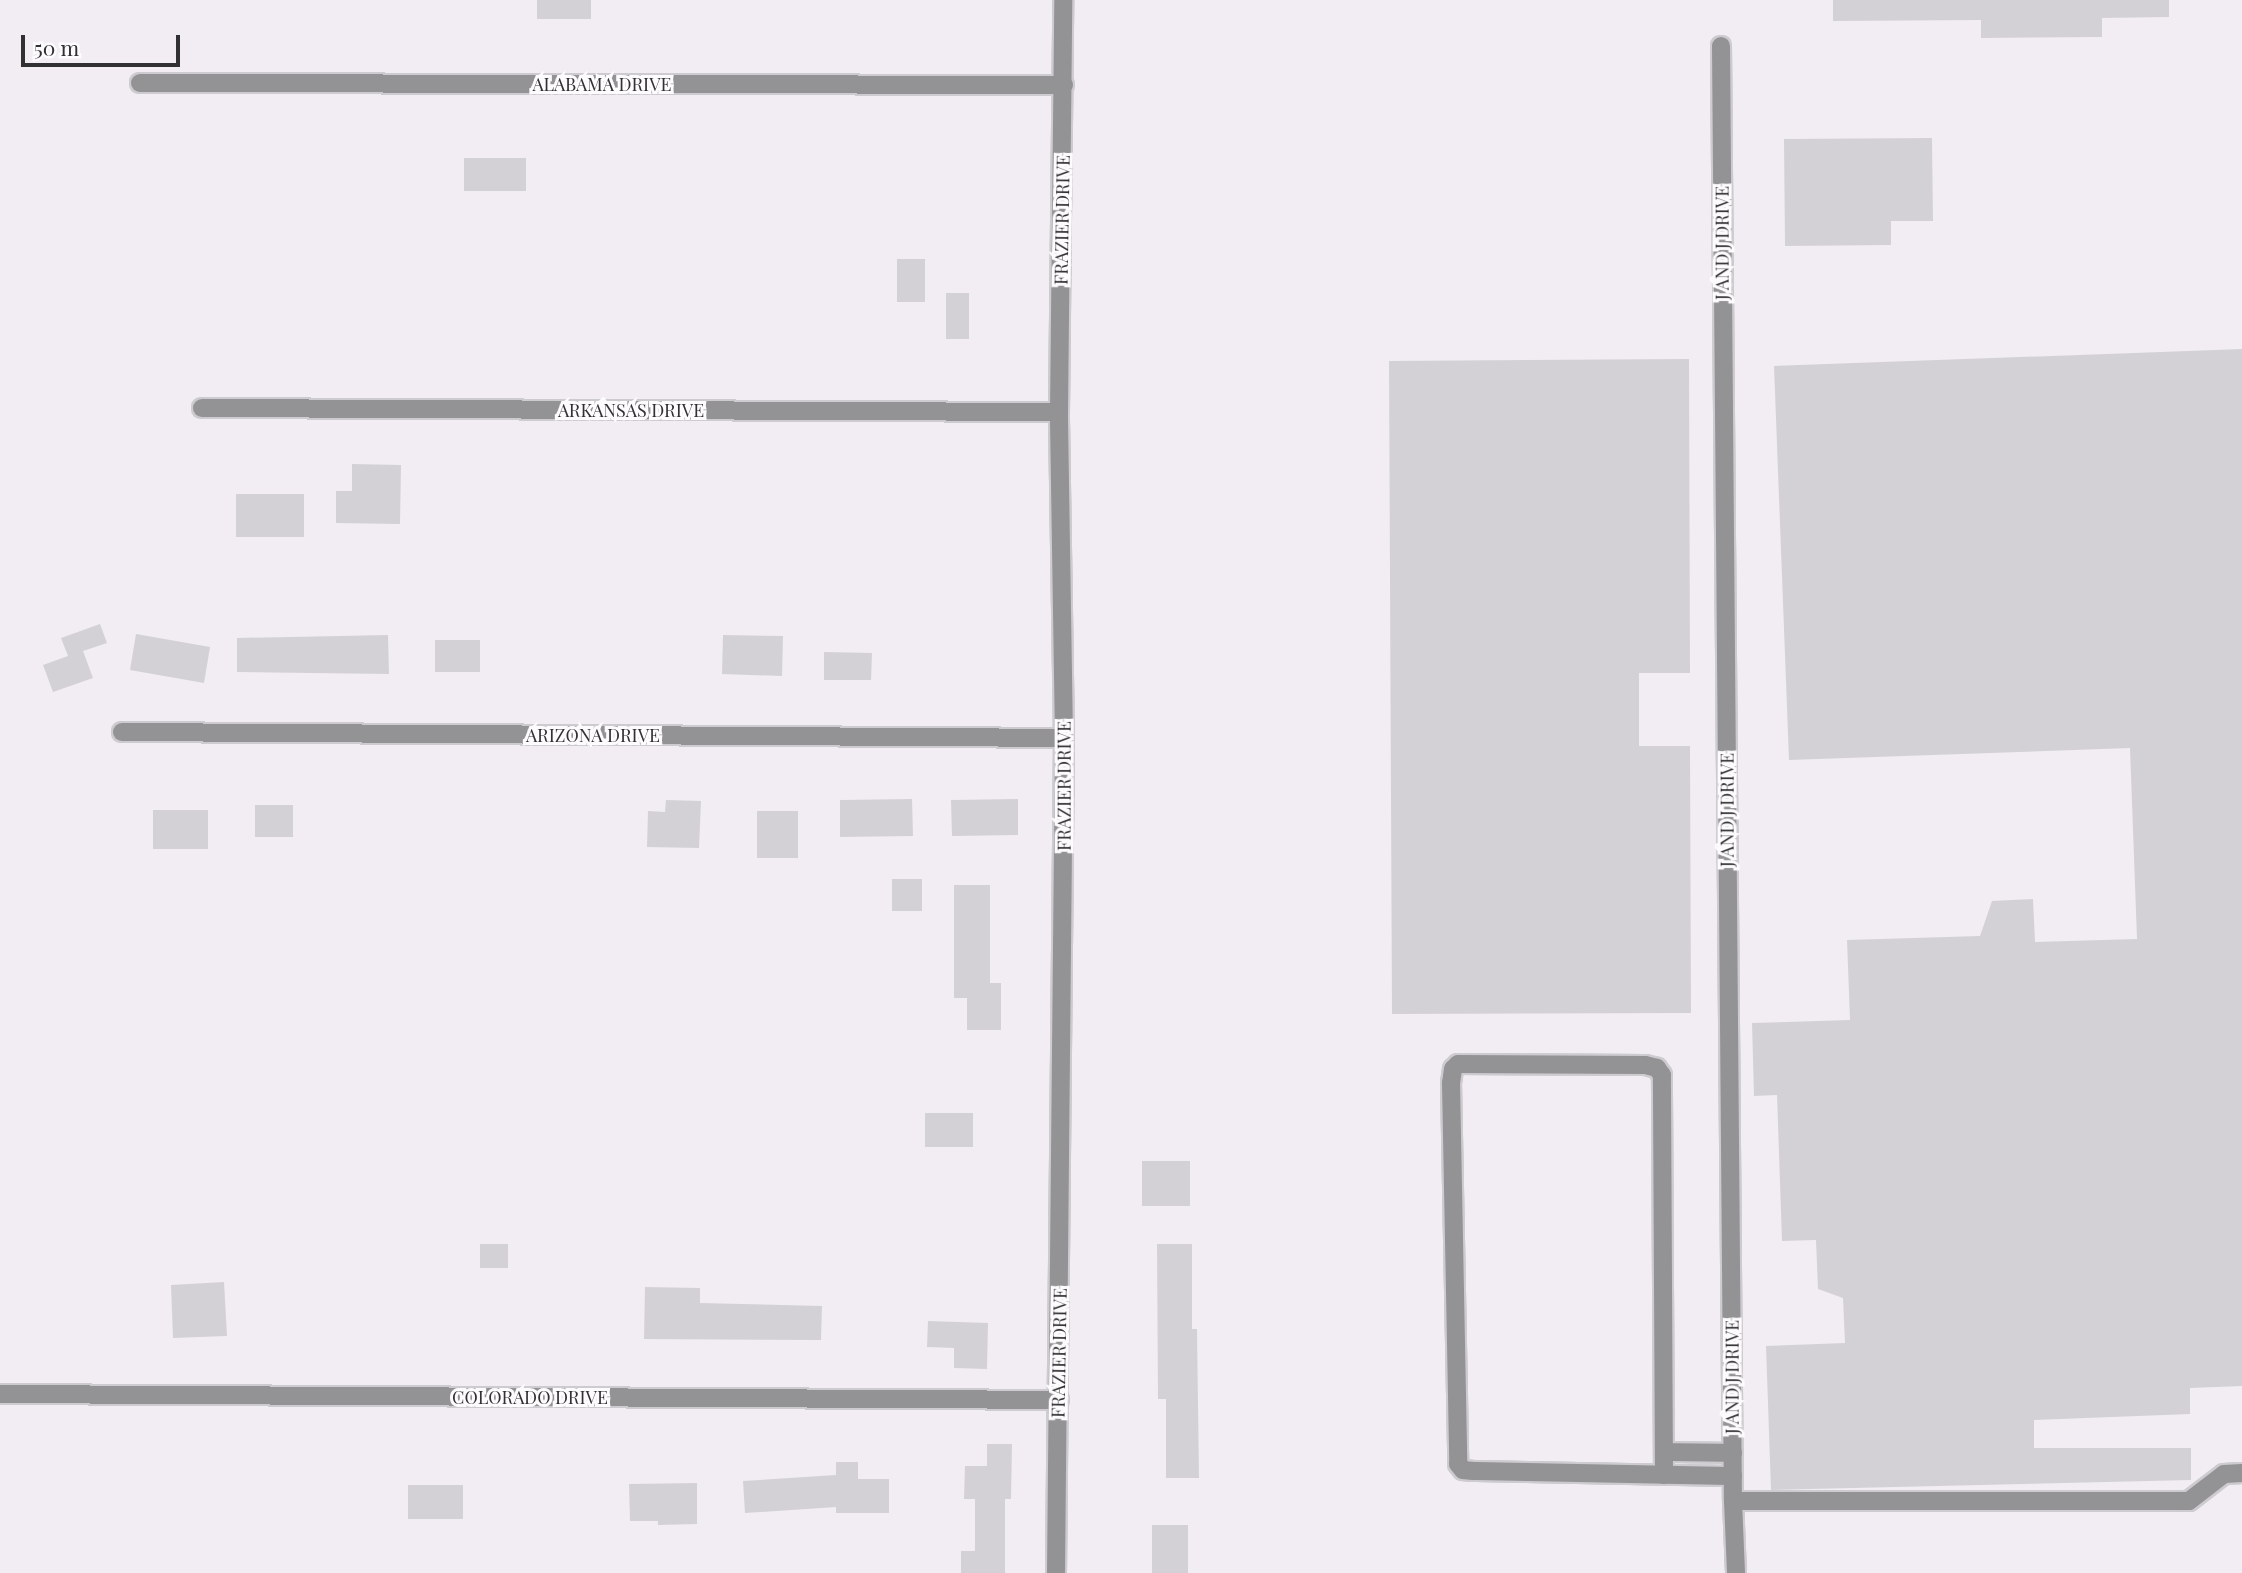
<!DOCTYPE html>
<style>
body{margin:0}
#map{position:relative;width:2242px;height:1573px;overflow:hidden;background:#f1edf3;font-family:"Playfair Display",serif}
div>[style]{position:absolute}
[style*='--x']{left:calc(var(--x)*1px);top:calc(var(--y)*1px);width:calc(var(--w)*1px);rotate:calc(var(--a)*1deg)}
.building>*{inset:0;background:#d4d1d6}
.roads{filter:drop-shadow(2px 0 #cecbd0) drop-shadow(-2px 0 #cecbd0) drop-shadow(0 2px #cecbd0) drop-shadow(0 -2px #cecbd0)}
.minor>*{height:18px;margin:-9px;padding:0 9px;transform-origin:9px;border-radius:9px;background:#939294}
span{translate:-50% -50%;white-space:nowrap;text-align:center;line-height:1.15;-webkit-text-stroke:6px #fdfbfe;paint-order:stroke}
.street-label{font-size:18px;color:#313032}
.scale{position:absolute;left:21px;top:35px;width:159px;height:32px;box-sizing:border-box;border:4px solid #313032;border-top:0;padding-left:9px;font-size:21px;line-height:24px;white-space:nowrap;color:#313032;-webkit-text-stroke:5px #fdfbfe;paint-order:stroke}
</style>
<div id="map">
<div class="building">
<div style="clip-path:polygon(537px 0,591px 0,591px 19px,537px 19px)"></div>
<div style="clip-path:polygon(1833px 0,2169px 0,2169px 17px,2102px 18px,2102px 37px,1981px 38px,1981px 20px,1833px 21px)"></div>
<div style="clip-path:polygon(1932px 138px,1933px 221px,1891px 221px,1891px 245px,1785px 246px,1784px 139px)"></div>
<div style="clip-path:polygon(464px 158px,526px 158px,526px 191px,464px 191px)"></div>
<div style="clip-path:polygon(897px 259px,925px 259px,925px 302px,897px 302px)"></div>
<div style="clip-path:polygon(946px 293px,969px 293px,969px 339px,946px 339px)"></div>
<div style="clip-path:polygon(2242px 349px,2242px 1386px,2190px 1388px,2190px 1414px,2034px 1420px,2034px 1448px,2191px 1448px,2191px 1480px,1771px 1490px,1766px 1346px,1845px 1343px,1843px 1298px,1818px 1289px,1816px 1240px,1782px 1241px,1777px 1095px,1754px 1096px,1752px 1023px,1850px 1020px,1847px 940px,1980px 936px,1992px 901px,2033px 899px,2035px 942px,2137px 939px,2130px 748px,1789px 760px,1774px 366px)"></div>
<div style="clip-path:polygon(1689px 359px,1690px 673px,1639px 673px,1639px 746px,1690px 746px,1691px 1013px,1392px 1014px,1389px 361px)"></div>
<div style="clip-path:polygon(352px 464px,401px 465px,400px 524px,336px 523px,336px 491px,352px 491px)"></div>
<div style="clip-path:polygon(236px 494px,304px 494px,304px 537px,236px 537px)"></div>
<div style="clip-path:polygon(100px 624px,107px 643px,83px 651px,93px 678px,53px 692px,43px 665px,68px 656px,61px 638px)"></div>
<div style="clip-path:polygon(136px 634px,210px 647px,204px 683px,130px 670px)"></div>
<div style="clip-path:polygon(388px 635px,389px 674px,237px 672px,237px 638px)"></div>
<div style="clip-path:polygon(723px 635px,783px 636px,782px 676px,722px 674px)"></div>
<div style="clip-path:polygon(435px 640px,480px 640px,480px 672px,435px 672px)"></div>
<div style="clip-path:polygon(824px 652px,872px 653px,871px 680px,824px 680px)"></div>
<div style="clip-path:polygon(912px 799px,913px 836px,840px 837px,840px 800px)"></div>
<div style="clip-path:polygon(1018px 799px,1018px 835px,952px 836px,951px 800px)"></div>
<div style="clip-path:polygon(666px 800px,701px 801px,699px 848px,647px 847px,648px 811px,665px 812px)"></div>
<div style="clip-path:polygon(255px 805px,293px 805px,293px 837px,255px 837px)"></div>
<div style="clip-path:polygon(153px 810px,208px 810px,208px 849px,153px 849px)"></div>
<div style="clip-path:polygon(757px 811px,798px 811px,798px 858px,757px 858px)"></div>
<div style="clip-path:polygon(892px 879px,922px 879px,922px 911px,892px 911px)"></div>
<div style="clip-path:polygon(954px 885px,990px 885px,990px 983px,1001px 983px,1001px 1030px,967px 1030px,967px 998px,954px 998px)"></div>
<div style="clip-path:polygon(925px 1113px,973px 1113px,973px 1147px,925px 1147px)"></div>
<div style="clip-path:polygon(1142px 1161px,1190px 1161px,1190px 1206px,1142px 1206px)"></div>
<div style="clip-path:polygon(480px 1244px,508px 1244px,508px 1268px,480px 1268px)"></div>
<div style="clip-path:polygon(1157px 1244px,1192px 1244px,1192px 1329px,1197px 1329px,1199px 1478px,1166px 1478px,1166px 1399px,1158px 1399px)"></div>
<div style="clip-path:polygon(224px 1282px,227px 1336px,173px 1338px,171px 1285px)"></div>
<div style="clip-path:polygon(645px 1287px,700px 1288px,700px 1303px,822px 1306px,821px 1340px,644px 1339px)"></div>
<div style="clip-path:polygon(928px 1321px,988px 1323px,987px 1369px,954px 1368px,954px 1348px,927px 1347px)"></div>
<div style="clip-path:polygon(987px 1444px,1012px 1444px,1011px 1499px,1005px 1499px,1005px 1573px,961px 1573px,961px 1551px,975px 1551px,975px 1499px,964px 1499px,965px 1466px,987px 1466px)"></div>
<div style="clip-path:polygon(836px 1462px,858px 1462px,858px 1479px,889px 1479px,889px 1513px,836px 1513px,836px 1507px,745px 1513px,743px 1481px,836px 1475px)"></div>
<div style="clip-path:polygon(697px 1483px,697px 1524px,658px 1525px,658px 1521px,630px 1521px,629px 1484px)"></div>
<div style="clip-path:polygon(408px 1485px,463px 1485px,463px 1519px,408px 1519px)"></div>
<div style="clip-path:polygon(1152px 1525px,1188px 1525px,1188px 1573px,1152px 1573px)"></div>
</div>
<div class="roads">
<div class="minor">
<div style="--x:1721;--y:46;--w:1455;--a:89.53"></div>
<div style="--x:1733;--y:1501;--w:72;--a:87.6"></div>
<div style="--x:140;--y:83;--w:924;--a:0.12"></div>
<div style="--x:202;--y:408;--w:857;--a:0.27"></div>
<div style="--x:122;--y:732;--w:942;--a:0.36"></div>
<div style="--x:0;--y:1394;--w:1059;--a:0.32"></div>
<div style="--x:1664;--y:1452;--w:69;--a:0.8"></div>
<div style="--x:1664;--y:1475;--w:400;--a:-90.3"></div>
<div style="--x:1662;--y:1075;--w:9;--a:-126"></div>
<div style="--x:1657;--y:1068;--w:12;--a:-166"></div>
<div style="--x:1645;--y:1065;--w:187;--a:-179.7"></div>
<div style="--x:1458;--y:1064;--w:7;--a:135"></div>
<div style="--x:1453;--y:1069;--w:14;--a:98"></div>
<div style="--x:1451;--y:1083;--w:381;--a:88.9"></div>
<div style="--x:1458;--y:1464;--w:8;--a:50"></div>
<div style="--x:1463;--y:1470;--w:10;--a:6"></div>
<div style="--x:1473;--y:1471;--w:260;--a:1.1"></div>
<div style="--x:1733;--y:1501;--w:456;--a:0"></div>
<div style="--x:2189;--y:1501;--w:44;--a:-37.6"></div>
<div style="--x:2224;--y:1474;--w:18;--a:-3"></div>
<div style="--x:1056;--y:1573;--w:835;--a:-89.45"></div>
<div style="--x:1064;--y:738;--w:326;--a:-90.9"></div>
<div style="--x:1059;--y:412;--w:412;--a:-89.4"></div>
</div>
</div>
<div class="street-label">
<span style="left:602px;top:84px">ALABAMA DRIVE</span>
<span style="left:1062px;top:220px;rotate:-89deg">FRAZIER DRIVE</span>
<span style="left:1722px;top:243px;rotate:-90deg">J AND J DRIVE</span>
<span style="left:631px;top:410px">ARKANSAS DRIVE</span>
<span style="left:593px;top:735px">ARIZONA DRIVE</span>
<span style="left:1064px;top:786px;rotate:-90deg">FRAZIER DRIVE</span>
<span style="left:1727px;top:810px;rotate:-90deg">J AND J DRIVE</span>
<span style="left:1059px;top:1353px;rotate:-89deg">FRAZIER DRIVE</span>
<span style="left:1732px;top:1377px;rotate:-90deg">J AND J DRIVE</span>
<span style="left:530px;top:1397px">COLORADO DRIVE</span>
</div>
<div class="scale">50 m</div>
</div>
